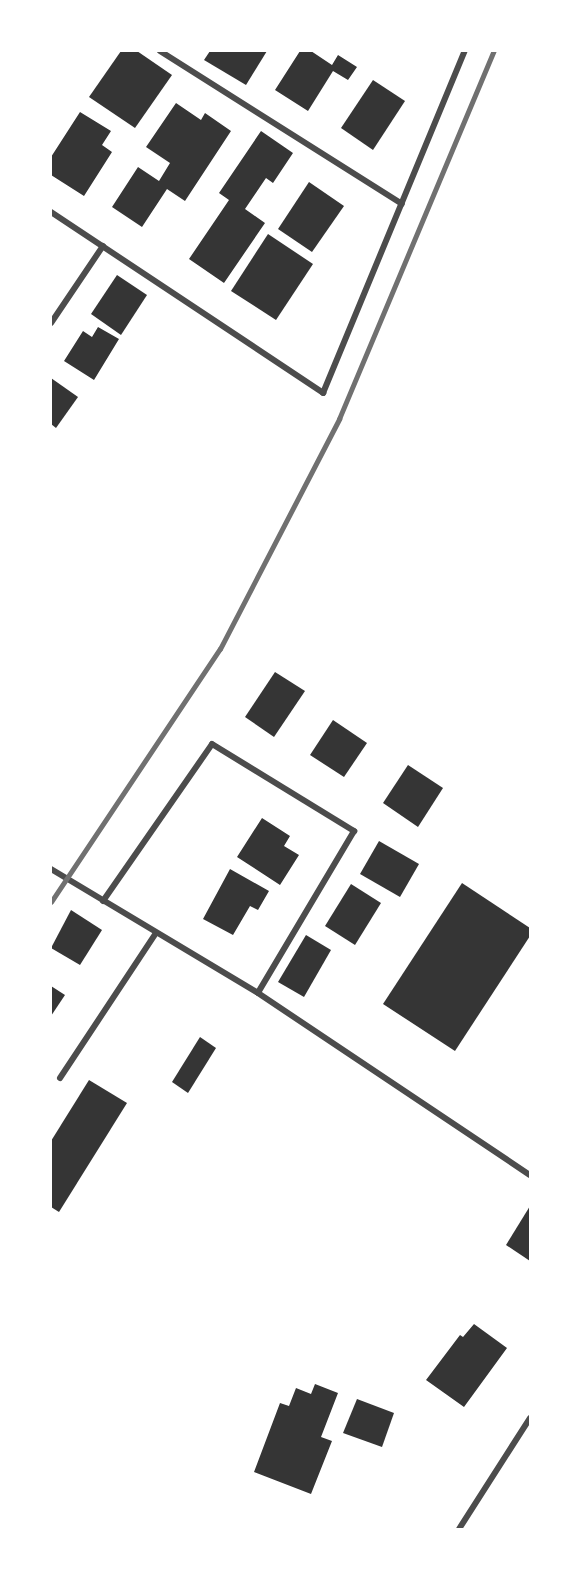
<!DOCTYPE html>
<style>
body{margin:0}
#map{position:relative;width:581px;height:1580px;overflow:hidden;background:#fff;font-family:Commissioner,sans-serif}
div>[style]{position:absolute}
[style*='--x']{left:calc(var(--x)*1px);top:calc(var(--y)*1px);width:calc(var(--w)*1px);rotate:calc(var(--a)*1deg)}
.building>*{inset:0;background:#353535}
.minor>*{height:6px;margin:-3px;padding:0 3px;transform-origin:3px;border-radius:3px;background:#4c4c4c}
.rail>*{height:4.5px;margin:-2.25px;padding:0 2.25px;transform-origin:2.25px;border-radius:2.25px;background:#707070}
span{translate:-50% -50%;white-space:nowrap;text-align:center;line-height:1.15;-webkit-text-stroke:4.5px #fff;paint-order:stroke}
.frame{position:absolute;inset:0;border:52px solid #fff;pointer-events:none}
</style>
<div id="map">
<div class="building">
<div style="clip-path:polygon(121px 51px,137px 51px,172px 75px,135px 128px,89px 97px)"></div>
<div style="clip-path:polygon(210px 51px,267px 51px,246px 85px,204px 60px)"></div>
<div style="clip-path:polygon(300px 51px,311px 51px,332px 65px,338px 55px,357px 67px,348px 80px,333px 71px,308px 111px,275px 90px)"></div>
<div style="clip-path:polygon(373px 80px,405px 101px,373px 150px,341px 128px)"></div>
<div style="clip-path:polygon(176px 103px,201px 120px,205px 113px,231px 131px,185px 201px,167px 189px,142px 227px,112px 207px,138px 167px,159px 181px,170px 163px,146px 147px)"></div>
<div style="clip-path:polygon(80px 112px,111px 131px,102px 145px,112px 152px,84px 196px,51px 175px,51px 157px)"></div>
<div style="clip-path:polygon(261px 131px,293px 153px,273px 183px,266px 178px,245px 209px,265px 223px,224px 283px,189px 259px,229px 200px,219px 193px)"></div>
<div style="clip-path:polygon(309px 182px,344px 206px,312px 252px,278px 229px)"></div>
<div style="clip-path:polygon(268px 234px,313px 264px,276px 320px,231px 291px)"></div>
<div style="clip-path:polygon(117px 275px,147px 295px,121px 335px,91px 314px)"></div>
<div style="clip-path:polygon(98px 327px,119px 339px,94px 380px,64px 361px,83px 331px,92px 337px)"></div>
<div style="clip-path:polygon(51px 378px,78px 397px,56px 428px,51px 424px)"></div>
<div style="clip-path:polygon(275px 672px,305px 691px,274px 737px,245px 717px)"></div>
<div style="clip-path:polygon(333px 720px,367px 743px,344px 777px,310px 755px)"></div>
<div style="clip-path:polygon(408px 765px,443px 788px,418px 827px,383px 803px)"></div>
<div style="clip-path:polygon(262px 818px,290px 836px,284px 846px,299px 855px,280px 885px,237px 857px)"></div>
<div style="clip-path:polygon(379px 841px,419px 864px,400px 897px,360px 874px)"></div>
<div style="clip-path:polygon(230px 869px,269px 891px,258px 910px,250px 906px,233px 935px,203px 919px)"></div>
<div style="clip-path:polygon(462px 883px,530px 928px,530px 936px,455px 1051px,383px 1004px)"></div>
<div style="clip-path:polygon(351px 884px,381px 903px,355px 945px,325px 926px)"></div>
<div style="clip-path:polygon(71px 910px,102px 930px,80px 965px,51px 948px)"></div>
<div style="clip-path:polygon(306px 935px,331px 950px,304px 997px,278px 982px)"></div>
<div style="clip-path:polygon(51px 986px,65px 995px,51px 1016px)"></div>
<div style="clip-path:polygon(200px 1037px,216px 1048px,188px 1093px,172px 1082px)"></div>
<div style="clip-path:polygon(89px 1080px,127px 1103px,59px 1212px,51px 1207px,51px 1141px)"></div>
<div style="clip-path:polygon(530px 1206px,530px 1261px,506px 1245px)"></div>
<div style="clip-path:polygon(474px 1324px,507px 1348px,464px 1407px,426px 1380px,460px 1335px,463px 1337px)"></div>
<div style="clip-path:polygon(315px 1384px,338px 1393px,321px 1437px,332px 1441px,311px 1494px,254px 1472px,280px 1403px,289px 1406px,296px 1388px,311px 1394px)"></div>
<div style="clip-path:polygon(357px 1399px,394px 1413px,382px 1447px,343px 1433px)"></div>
</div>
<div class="minor">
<div style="--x:160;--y:51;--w:286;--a:32.3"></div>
<div style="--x:51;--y:212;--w:327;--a:33.6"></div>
<div style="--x:323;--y:393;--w:370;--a:-67.5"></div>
<div style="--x:51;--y:323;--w:93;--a:-56"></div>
<div style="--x:51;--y:869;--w:241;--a:30.9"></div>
<div style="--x:258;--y:993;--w:327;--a:33.8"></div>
<div style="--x:103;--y:901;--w:191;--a:-55.2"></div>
<div style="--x:212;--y:744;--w:167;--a:31.5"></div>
<div style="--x:354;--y:831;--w:188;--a:120.7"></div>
<div style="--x:60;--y:1078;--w:174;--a:-56.5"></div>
<div style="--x:459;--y:1529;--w:132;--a:-57.4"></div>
</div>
<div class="rail">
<div style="--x:51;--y:902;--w:304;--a:-56.3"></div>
<div style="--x:220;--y:649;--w:259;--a:-62.6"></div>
<div style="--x:339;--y:419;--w:399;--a:-67.2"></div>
</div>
<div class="frame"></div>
</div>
